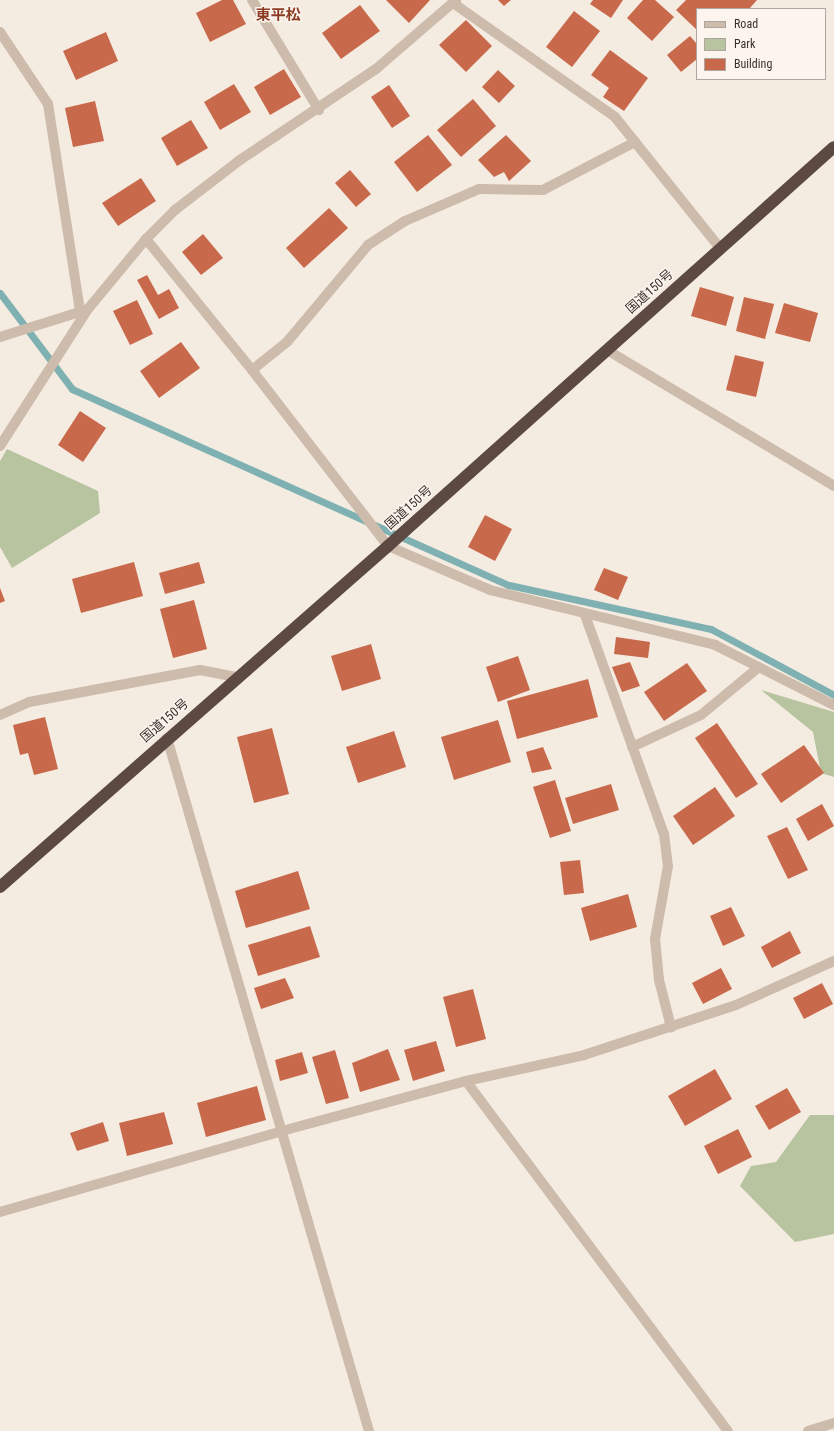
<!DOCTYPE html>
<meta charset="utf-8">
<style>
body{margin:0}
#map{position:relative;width:834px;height:1431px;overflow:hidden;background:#f4ebe1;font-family:"Roboto Condensed","Noto Sans JP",sans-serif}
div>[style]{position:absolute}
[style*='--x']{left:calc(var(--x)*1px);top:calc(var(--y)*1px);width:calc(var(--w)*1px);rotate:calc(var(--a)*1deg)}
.green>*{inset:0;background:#b8c4a0}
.stream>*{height:7px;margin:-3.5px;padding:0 3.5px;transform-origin:3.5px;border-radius:3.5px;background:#7fb0b2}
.building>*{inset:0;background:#c8694b}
.minor>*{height:10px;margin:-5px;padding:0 5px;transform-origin:5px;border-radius:5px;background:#cdbbac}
.highway>*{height:12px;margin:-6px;padding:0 6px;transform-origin:6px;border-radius:6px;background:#5c4a42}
span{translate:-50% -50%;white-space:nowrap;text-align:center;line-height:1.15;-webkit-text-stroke:3px #fbf5ee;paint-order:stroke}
.street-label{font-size:13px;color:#3b302b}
.quarter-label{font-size:15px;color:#8c3b22;font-weight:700}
.legend{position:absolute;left:696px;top:8px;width:130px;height:72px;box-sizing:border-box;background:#fbf5ee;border:1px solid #aea6a0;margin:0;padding:5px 7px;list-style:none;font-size:12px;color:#3b302b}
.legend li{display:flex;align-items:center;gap:8px;height:20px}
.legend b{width:20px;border:1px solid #aea6a0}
</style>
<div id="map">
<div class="green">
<div style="clip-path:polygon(7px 449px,98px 491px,100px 513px,12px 568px,0 547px,0 461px)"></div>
<div style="clip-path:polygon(761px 690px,834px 712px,834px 777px,821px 773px,813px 732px)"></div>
<div style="clip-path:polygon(810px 1115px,834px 1115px,834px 1234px,795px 1242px,740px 1186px,751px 1166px,776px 1162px)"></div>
</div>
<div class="stream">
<div style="--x:0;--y:293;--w:120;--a:53.1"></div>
<div style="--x:72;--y:389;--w:479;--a:24.2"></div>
<div style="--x:509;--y:585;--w:207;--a:12.3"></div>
<div style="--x:711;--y:629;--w:140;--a:28.2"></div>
</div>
<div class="building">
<div style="clip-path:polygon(222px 0,233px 0,246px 24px,210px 42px,196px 13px)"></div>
<div style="clip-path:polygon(386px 0,430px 0,409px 23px)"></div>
<div style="clip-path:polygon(498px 0,511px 0,504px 6px)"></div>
<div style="clip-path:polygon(593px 0,623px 0,611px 18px,590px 4px)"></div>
<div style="clip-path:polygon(643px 0,655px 0,674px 17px,652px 41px,627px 18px)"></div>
<div style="clip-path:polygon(686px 0,757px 0,749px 9px,697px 9px,697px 30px,676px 10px)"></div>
<div style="clip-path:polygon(360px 5px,380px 31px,341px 59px,322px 33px)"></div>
<div style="clip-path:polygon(574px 11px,600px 31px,572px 67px,546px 47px)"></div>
<div style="clip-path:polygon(466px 20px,492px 46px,466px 72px,439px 45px)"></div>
<div style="clip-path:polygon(106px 32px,118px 61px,76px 80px,63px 51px)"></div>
<div style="clip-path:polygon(690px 36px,697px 44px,697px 59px,681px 72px,667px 55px)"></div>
<div style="clip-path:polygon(610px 50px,648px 78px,624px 111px,603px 97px,609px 88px,591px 75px)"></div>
<div style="clip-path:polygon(284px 69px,301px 97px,270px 115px,254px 87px)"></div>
<div style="clip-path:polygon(498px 70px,515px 86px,499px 103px,482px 87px)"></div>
<div style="clip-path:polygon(234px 84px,251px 112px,220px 130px,204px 102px)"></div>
<div style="clip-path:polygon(389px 85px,410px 116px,392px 128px,371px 97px)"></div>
<div style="clip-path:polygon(473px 99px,496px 126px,461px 157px,437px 130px)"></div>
<div style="clip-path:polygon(95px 101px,104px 141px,73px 147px,65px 108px)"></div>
<div style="clip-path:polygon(191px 120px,208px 148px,177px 166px,161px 138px)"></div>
<div style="clip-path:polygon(428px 135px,452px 165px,417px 192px,394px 162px)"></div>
<div style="clip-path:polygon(506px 135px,531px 161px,509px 181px,504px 172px,494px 177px,478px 160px)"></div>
<div style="clip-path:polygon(350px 170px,371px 194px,356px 207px,335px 183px)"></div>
<div style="clip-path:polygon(141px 178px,156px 201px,118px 226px,102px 203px)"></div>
<div style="clip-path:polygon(329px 208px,348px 228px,304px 268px,286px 248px)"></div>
<div style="clip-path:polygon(203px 234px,223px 258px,201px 275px,182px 252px)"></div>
<div style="clip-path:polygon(147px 275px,158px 295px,169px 289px,179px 308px,159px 319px,137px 280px)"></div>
<div style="clip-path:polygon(700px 287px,734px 297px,726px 326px,691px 316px)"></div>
<div style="clip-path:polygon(744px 297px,774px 304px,765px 339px,736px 331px)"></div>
<div style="clip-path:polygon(137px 300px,153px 334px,130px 345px,113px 311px)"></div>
<div style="clip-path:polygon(784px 303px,818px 313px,810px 342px,775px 333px)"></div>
<div style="clip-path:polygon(181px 342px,200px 368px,159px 398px,140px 371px)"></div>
<div style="clip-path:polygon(735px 355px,764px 362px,756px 397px,726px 390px)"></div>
<div style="clip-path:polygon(80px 411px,106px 428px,83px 462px,58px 445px)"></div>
<div style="clip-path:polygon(485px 515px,512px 529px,495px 561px,468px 547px)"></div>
<div style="clip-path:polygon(134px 562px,143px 596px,81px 613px,72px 579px)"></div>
<div style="clip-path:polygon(199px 562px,205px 583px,165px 594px,159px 573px)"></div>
<div style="clip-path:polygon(604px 568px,628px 577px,618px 600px,594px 590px)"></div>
<div style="clip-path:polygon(0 588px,5px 601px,0 603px)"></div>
<div style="clip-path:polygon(194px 600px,207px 649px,173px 658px,160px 609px)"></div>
<div style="clip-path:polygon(616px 637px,650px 642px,648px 658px,614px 654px)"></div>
<div style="clip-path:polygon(371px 644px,381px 679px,342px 691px,331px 656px)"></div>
<div style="clip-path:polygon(518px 656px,530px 690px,498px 702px,486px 667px)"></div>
<div style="clip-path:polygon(630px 662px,640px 686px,622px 692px,612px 667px)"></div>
<div style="clip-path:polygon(687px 663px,707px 691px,664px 721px,644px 692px)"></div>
<div style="clip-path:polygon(588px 679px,598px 717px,517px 739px,507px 701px)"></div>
<div style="clip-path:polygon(45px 717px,58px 769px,34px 775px,28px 753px,20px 755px,13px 725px)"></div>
<div style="clip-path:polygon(498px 720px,511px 762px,454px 780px,441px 737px)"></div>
<div style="clip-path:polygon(717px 723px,758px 784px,736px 798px,695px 738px)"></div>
<div style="clip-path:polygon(272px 728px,289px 794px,254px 803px,237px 737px)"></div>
<div style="clip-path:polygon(394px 731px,406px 767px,358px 783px,346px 747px)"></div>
<div style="clip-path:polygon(804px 745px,824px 773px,781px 803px,761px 774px)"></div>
<div style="clip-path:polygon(543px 747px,552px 769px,532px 773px,526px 752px)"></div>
<div style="clip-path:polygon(555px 780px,571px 831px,550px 838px,533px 787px)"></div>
<div style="clip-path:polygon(611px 784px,619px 810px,573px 824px,565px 798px)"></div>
<div style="clip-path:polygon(715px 787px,735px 816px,693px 845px,673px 816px)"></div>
<div style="clip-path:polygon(822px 804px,834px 826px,808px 841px,796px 819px)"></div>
<div style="clip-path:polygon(787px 827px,808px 870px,788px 879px,767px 836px)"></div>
<div style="clip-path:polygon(580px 860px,584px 893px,564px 895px,560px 862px)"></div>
<div style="clip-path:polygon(298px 871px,310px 909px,246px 928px,235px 891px)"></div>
<div style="clip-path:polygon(628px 894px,637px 927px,590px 941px,581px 908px)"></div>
<div style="clip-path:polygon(731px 907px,745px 936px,723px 946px,710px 916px)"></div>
<div style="clip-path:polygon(310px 926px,320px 957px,258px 976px,248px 945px)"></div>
<div style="clip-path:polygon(790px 931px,801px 953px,772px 968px,761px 947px)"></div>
<div style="clip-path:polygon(721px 968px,732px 989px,703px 1004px,692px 983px)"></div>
<div style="clip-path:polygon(285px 978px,294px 998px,261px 1009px,254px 988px)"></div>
<div style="clip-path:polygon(822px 983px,833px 1004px,804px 1019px,793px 998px)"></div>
<div style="clip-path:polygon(473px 989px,486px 1039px,456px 1047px,443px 997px)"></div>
<div style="clip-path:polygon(436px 1041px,445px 1071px,413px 1081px,404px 1050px)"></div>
<div style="clip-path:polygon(388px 1049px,400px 1080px,360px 1092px,352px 1063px)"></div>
<div style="clip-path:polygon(335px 1050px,349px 1098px,326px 1104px,312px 1057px)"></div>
<div style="clip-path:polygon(302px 1052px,308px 1073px,280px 1081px,275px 1060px)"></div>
<div style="clip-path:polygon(715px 1069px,732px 1099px,685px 1126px,668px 1096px)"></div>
<div style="clip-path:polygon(257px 1086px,266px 1120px,206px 1137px,197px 1103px)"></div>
<div style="clip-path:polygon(787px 1088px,801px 1112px,769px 1130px,755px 1106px)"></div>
<div style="clip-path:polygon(164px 1112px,173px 1144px,127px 1156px,119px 1123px)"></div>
<div style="clip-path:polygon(103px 1122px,109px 1141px,77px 1151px,70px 1133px)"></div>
<div style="clip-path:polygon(738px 1129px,752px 1157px,718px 1174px,704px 1146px)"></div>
</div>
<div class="minor">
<div style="--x:252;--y:0;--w:129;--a:58.7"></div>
<div style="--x:453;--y:3;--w:198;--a:35.1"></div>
<div style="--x:615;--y:117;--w:168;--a:51.3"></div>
<div style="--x:0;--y:32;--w:87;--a:56.3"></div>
<div style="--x:48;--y:104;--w:209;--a:81.2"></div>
<div style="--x:146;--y:239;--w:169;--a:51"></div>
<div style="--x:252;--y:370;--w:222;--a:52.3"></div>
<div style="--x:388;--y:546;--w:111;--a:23.3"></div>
<div style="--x:490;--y:590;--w:232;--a:13.7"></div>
<div style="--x:715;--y:645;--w:133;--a:26.8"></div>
<div style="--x:0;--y:337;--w:90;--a:-17.4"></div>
<div style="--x:607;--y:350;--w:265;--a:30.9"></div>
<div style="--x:252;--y:370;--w:45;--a:-38.7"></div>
<div style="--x:287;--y:342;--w:126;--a:-50.1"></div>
<div style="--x:368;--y:245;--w:44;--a:-33"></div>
<div style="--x:405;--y:221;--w:81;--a:-23.4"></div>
<div style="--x:479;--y:189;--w:64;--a:0.9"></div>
<div style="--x:543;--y:190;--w:104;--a:-27.6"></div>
<div style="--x:0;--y:446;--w:163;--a:-57.3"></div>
<div style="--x:88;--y:309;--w:91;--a:-50.4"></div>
<div style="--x:146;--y:239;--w:41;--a:-45"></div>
<div style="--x:175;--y:210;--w:82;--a:-37.6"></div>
<div style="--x:240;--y:160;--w:164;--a:-33.8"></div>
<div style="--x:376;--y:69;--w:106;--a:-40.8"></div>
<div style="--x:585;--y:615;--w:233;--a:70.2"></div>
<div style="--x:664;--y:834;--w:32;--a:83"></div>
<div style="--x:668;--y:866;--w:74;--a:100.1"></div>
<div style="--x:655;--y:939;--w:41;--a:84.4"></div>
<div style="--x:659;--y:980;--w:49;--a:75.7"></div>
<div style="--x:0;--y:715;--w:32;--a:-24"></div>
<div style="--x:29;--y:702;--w:174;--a:-10.6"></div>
<div style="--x:200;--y:670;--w:38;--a:11"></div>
<div style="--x:167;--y:738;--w:722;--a:73.75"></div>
<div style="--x:632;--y:747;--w:76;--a:-24.9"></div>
<div style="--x:701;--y:715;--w:75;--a:-39.6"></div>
<div style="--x:466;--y:1081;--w:437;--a:53.2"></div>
<div style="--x:0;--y:1212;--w:293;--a:-16"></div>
<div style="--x:282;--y:1131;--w:191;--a:-15.2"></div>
<div style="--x:466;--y:1081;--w:121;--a:-12.4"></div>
<div style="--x:584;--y:1055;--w:160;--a:-18.2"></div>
<div style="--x:736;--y:1005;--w:107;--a:-24.2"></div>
<div style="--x:808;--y:1431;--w:27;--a:-17"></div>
</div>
<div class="highway">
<div style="--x:0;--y:887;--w:517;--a:-41.31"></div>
<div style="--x:388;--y:546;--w:598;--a:-41.82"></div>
</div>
<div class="street-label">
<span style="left:650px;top:292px;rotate:-42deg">国道150号</span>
<span style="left:409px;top:508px;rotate:-42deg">国道150号</span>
<span style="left:165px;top:721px;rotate:-41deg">国道150号</span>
</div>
<div class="quarter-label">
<span style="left:278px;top:16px">東平松</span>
</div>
<ul class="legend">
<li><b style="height:5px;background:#cdbbac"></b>Road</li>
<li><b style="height:11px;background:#b8c4a0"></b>Park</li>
<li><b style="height:11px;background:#c8694b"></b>Building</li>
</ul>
</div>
